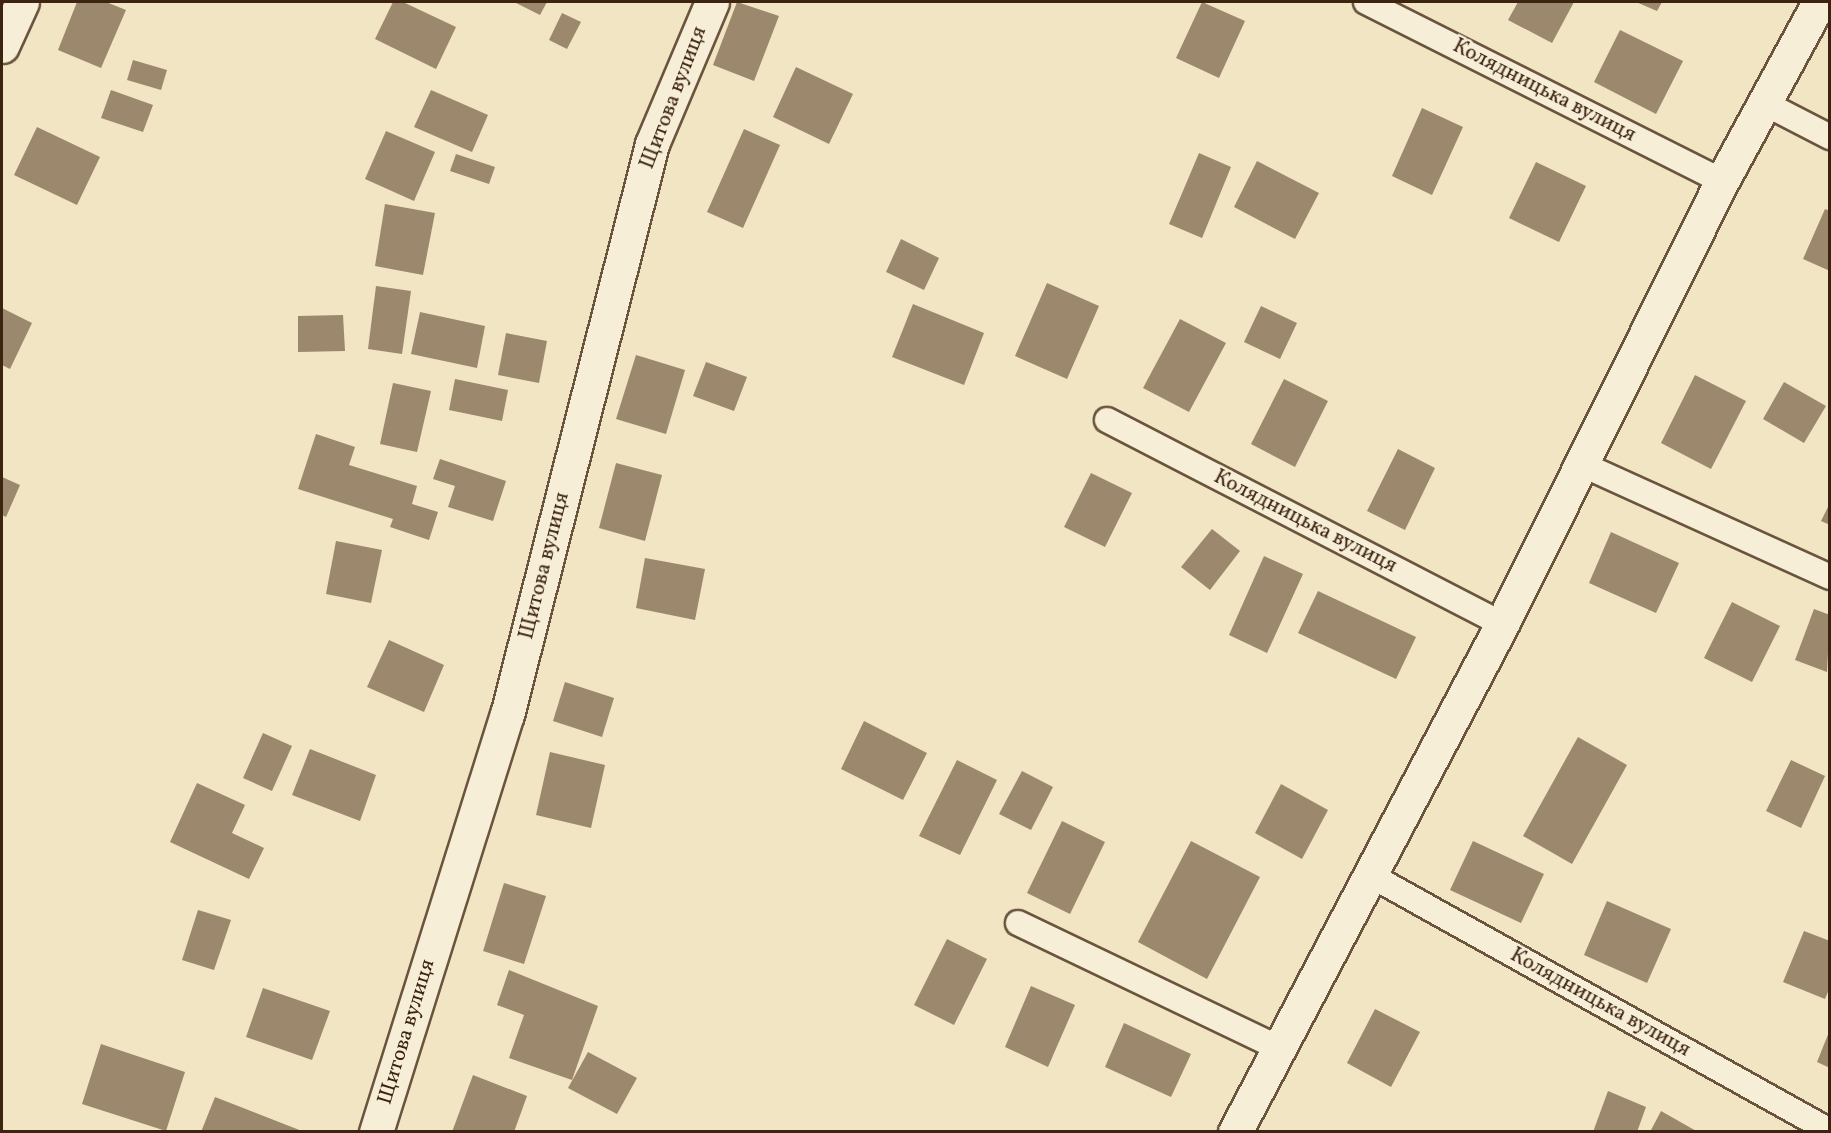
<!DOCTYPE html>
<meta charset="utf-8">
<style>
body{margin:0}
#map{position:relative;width:1831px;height:1133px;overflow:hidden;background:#f2e5c3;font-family:Vollkorn,serif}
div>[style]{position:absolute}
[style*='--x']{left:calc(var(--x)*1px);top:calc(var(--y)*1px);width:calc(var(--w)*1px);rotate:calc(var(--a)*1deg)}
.building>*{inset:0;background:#9b886d}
.roads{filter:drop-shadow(2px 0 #6a543d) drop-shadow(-2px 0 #6a543d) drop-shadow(0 2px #6a543d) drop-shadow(0 -2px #6a543d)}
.lane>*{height:24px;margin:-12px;padding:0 12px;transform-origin:12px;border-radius:12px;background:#f7eed8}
.street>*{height:33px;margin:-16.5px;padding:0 16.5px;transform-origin:16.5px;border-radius:16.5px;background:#f7eed8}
.secondary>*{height:33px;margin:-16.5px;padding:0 16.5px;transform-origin:16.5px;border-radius:16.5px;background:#f7eed8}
span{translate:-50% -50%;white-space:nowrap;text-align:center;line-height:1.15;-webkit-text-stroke:4.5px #f7eed8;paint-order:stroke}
.street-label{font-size:21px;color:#3c2410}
.frame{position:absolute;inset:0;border:3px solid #3c2410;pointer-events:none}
</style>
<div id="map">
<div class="building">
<div style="clip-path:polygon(77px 2px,106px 2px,126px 10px,101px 68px,58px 50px)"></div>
<div style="clip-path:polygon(393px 2px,403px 2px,456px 27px,436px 69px,375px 39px)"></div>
<div style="clip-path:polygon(514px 2px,547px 2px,540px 15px)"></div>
<div style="clip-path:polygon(737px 2px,779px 16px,754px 81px,713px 65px)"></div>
<div style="clip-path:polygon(1202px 2px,1245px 21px,1219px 78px,1176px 58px)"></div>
<div style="clip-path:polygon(1518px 2px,1574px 2px,1552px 43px,1508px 20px)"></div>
<div style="clip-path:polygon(1636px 2px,1662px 2px,1657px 11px)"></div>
<div style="clip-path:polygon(562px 13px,581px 22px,567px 49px,549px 40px)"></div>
<div style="clip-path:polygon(1620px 30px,1683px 61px,1656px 114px,1594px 82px)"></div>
<div style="clip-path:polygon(133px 60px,167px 70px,161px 90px,127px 80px)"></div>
<div style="clip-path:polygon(796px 67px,853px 94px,829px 144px,773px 117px)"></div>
<div style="clip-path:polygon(111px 90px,153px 105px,143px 132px,101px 118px)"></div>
<div style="clip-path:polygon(431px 90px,488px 115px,472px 152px,414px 127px)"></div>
<div style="clip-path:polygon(1422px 108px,1463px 127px,1432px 195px,1392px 176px)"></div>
<div style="clip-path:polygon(37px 127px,100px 157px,77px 205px,14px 175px)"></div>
<div style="clip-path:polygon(744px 129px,780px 145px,743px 228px,707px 212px)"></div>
<div style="clip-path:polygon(386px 131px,435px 152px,414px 201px,365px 179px)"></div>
<div style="clip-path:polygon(1199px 153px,1231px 167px,1202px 238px,1169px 224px)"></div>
<div style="clip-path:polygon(456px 154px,495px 167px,489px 184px,450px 171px)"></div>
<div style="clip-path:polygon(1257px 161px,1319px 193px,1295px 239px,1234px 207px)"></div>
<div style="clip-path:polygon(1536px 162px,1586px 186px,1559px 242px,1509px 218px)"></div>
<div style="clip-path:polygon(385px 204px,435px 213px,423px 275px,375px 266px)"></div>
<div style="clip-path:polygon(1825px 209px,1830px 211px,1830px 271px,1803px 259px)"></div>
<div style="clip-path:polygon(901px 239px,939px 258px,924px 290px,886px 272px)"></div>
<div style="clip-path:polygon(1047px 283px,1099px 306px,1067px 379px,1015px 356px)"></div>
<div style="clip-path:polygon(376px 286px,411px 291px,402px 354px,368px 349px)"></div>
<div style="clip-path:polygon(913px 304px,984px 333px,964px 385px,892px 357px)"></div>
<div style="clip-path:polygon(1261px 306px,1297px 323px,1280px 359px,1244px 342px)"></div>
<div style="clip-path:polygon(2px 308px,32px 323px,10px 369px,2px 365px)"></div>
<div style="clip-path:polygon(420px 312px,485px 326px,477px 368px,411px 354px)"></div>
<div style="clip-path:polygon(343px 315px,345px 351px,298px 352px,298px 316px)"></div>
<div style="clip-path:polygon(1180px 319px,1226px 343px,1189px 412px,1143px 388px)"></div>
<div style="clip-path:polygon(506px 333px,547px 341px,539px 383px,498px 375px)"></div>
<div style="clip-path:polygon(636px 355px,685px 370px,666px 434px,616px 419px)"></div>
<div style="clip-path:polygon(706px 362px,747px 377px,734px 411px,693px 396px)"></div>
<div style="clip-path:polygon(1695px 375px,1746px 401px,1711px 469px,1661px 443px)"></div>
<div style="clip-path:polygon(455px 379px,508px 390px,502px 421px,449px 410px)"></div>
<div style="clip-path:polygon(1284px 379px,1328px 401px,1295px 467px,1251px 444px)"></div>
<div style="clip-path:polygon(1784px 382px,1826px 406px,1804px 443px,1763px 419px)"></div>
<div style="clip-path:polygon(393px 383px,431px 391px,417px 452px,380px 444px)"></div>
<div style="clip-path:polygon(316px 434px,355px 447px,349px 465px,417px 486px,412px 504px,438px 512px,429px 540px,390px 527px,393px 519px,298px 489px)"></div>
<div style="clip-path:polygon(1398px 449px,1435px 468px,1405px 530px,1367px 511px)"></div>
<div style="clip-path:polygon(440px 459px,506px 481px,493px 521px,448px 507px,455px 486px,433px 479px)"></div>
<div style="clip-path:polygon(616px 463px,662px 475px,645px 541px,599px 528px)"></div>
<div style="clip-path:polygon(1091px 473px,1132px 493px,1105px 547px,1064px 527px)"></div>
<div style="clip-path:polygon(2px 477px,20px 485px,6px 517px,2px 515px)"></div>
<div style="clip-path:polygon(1830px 503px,1830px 525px,1821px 521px)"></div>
<div style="clip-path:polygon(1212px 529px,1240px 551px,1210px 590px,1181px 567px)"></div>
<div style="clip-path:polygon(1611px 532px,1679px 563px,1656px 613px,1589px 583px)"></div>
<div style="clip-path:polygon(336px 541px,382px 550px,371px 603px,326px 594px)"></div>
<div style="clip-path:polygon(1264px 556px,1303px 574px,1267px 653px,1229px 635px)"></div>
<div style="clip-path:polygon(645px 558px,705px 569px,695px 620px,636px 608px)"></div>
<div style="clip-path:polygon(1318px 591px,1416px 637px,1396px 679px,1298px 633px)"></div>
<div style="clip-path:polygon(1732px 602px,1780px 626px,1752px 682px,1704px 658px)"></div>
<div style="clip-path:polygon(1814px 609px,1830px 615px,1827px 672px,1795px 660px)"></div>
<div style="clip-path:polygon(389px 640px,444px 665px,424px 712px,367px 687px)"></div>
<div style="clip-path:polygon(565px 682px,614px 698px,602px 737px,553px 721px)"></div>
<div style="clip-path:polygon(864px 721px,927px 753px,903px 800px,841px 769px)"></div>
<div style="clip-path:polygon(263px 733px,292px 746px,272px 791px,243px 778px)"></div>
<div style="clip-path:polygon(1578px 737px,1627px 765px,1572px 864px,1523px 836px)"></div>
<div style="clip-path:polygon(310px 749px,376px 775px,360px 821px,292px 795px)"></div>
<div style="clip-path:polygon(550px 752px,605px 765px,591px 828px,536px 815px)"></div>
<div style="clip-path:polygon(957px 760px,997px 780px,960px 855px,919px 836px)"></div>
<div style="clip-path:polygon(1791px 760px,1825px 776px,1801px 828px,1766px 811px)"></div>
<div style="clip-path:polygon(1022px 771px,1053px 787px,1031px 830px,999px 814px)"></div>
<div style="clip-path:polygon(197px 783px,245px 805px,232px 833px,264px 848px,249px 879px,170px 842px)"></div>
<div style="clip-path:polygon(1281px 784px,1328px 810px,1302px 859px,1255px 833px)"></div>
<div style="clip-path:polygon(1062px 821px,1105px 842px,1070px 914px,1027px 893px)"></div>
<div style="clip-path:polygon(1191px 841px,1260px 877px,1207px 979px,1138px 942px)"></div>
<div style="clip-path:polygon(1473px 841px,1544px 874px,1521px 923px,1450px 890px)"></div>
<div style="clip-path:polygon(504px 883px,546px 896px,524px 964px,483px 951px)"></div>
<div style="clip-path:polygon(1607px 901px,1671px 929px,1647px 983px,1584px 955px)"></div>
<div style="clip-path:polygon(198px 910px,231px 920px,214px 970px,182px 960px)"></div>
<div style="clip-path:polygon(1804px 931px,1830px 941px,1830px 987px,1825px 999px,1783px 982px)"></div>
<div style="clip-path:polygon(947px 939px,987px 959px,954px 1025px,914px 1005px)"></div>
<div style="clip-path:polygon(509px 970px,598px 1006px,572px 1080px,509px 1058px,524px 1015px,497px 1005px)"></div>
<div style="clip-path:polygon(1031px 986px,1075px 1005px,1048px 1067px,1005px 1047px)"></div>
<div style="clip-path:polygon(263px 988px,330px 1011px,312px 1060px,246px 1037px)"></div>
<div style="clip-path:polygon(1375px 1009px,1420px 1032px,1391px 1087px,1347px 1063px)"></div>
<div style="clip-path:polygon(1124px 1023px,1191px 1054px,1171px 1097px,1105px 1067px)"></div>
<div style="clip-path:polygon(1829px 1032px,1830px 1032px,1830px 1068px,1817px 1062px)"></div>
<div style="clip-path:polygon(101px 1044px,185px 1072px,166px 1131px,82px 1104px)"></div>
<div style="clip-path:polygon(588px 1052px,637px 1078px,617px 1114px,568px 1088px)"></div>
<div style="clip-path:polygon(473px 1075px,527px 1096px,514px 1132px,452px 1132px)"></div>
<div style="clip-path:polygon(1608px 1091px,1646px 1107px,1637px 1132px,1593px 1132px)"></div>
<div style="clip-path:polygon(215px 1097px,302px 1131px,302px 1132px,201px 1132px)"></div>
<div style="clip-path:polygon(1661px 1111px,1698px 1132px,1650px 1132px)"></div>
</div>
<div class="roads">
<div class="lane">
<div style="--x:1366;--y:2;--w:398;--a:26.7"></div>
<div style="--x:1766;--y:104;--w:72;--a:27.3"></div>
<div style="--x:1107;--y:420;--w:445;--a:27.3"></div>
<div style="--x:1581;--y:464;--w:273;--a:24.4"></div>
<div style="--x:1370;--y:875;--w:526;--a:29.1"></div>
<div style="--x:1018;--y:923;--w:289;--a:25.6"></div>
</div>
<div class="street">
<div style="--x:2;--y:46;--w:48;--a:-65.6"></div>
<div style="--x:1235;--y:1132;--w:574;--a:-62.27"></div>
<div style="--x:1502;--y:624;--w:495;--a:-63.6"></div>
<div style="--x:1722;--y:181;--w:204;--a:-61.5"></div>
</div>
<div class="secondary">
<div style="--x:376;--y:1132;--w:437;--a:-72.6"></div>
<div style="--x:507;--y:715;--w:589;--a:-75.75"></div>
<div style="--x:652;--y:144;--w:154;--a:-67.1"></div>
</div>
</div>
<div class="street-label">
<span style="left:1544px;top:91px;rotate:27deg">Колядницька вулиця</span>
<span style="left:674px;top:98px;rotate:-69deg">Щитова вулиця</span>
<span style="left:1305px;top:522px;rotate:27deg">Колядницька вулиця</span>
<span style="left:545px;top:566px;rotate:-76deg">Щитова вулиця</span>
<span style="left:1600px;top:1003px;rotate:29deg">Колядницька вулиця</span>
<span style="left:407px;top:1032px;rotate:-73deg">Щитова вулиця</span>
</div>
<div class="frame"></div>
</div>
